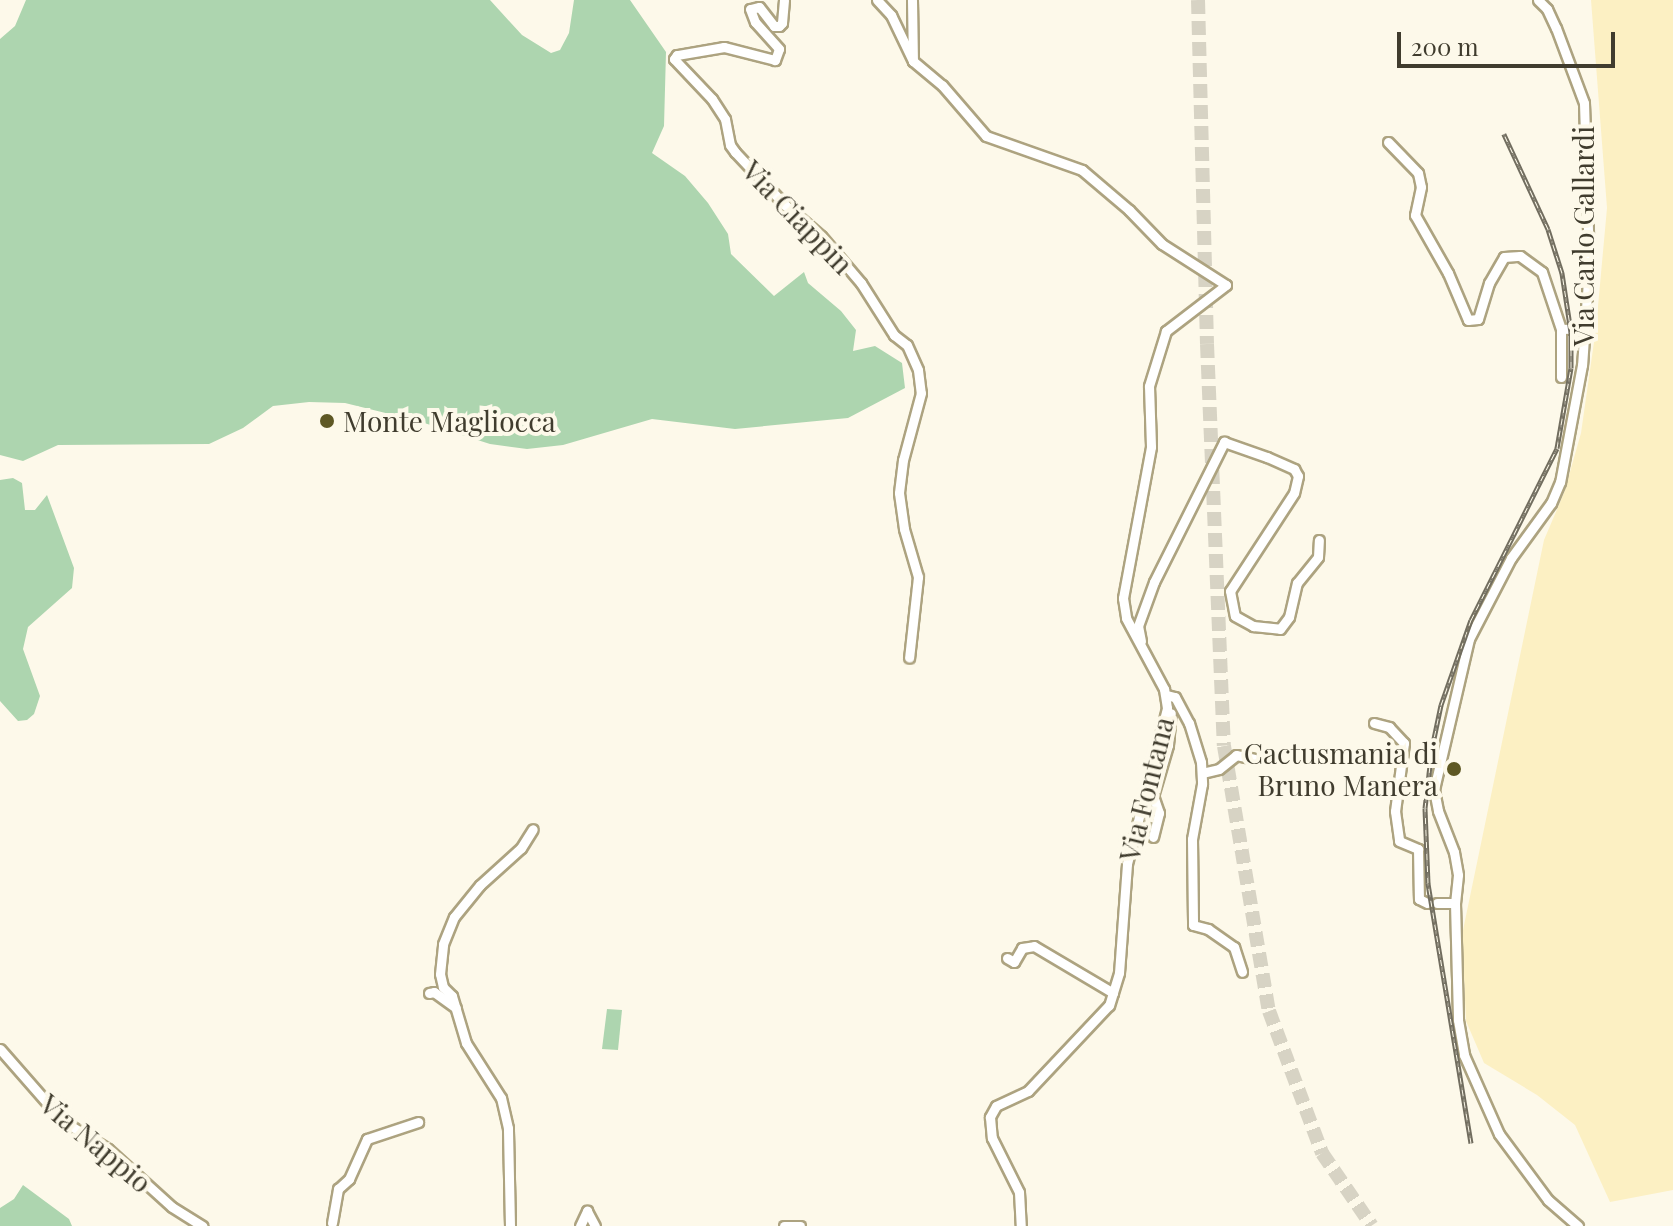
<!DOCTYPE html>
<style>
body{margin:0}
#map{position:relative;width:1673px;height:1226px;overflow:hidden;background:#fdf9ea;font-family:"Playfair Display",serif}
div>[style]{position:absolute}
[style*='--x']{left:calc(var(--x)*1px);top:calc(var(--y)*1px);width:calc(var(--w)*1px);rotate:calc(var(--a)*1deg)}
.built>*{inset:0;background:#fcf0c3}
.green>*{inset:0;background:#add5af}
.highway-tunnel>*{height:14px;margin-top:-7px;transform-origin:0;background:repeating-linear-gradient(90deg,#d7d3c4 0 14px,transparent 0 21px)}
.roads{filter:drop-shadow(2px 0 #ada380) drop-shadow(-2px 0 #ada380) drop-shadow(0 2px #ada380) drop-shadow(0 -2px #ada380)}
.minor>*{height:9px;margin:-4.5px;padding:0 4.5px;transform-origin:4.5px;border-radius:4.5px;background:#fff}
.rail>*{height:5px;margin-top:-2.5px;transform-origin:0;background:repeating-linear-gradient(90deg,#fdf9ea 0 6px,#716d5f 0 12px);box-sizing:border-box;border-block:2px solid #716d5f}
.dots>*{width:22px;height:22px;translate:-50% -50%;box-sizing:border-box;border:4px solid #fdf9ea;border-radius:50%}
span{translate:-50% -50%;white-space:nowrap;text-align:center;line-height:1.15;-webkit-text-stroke:8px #fdf9ea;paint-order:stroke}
.street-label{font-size:28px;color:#403c2e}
.poi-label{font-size:28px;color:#403c2e}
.left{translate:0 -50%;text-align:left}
.right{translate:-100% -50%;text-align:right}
.scale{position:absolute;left:1397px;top:32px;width:218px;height:36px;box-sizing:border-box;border:4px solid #403c2e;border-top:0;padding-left:10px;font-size:24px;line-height:28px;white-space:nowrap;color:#403c2e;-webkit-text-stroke:6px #fdf9ea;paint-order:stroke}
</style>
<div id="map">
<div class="built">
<div style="clip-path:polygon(1591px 0,1673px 0,1673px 1190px,1610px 1202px,1575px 1125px,1537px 1095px,1484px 1063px,1466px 1021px,1462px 935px,1544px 540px,1564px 493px,1581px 433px,1596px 328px,1607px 208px)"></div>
</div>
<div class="green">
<div style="clip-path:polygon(26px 0,490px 0,522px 35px,551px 53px,560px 50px,569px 33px,574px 0,630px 0,666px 52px,664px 126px,652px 153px,685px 176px,708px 203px,728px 234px,731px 254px,774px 296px,804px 272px,808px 283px,841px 311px,856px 330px,853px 351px,875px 346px,902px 363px,905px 388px,848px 418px,735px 429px,652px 419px,563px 445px,527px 449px,490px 444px,418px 421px,345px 403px,309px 402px,273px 406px,243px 428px,209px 444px,58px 445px,23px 461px,0 455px,0 39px,15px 26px)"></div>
<div style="clip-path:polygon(13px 478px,22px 483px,25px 510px,35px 510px,47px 495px,74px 568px,72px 588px,28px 627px,23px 649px,40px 696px,34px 714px,27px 720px,18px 721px,0 701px,0 480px)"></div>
<div style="clip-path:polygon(607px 1009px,622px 1010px,618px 1050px,602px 1049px)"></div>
<div style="clip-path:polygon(23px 1185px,69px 1219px,72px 1226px,0 1226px,0 1208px,14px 1199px)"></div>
</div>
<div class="highway-tunnel">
<div style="--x:1198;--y:0;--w:344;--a:88.5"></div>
<div style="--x:1207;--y:344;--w:402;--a:87.6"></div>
<div style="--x:1224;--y:746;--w:269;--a:80.4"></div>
<div style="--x:1269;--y:1011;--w:152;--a:69.5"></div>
<div style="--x:1322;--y:1153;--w:88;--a:55.6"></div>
</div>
<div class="roads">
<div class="minor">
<div style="--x:784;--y:0;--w:23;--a:95"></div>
<div style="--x:782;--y:23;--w:4;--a:135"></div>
<div style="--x:779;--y:26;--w:5;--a:180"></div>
<div style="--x:774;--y:26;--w:24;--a:-128"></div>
<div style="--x:759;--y:7;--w:9;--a:167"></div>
<div style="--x:750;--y:9;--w:14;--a:69"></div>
<div style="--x:755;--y:22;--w:36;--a:48"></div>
<div style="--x:779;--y:49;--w:12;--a:110"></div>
<div style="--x:775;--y:60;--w:53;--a:-165.7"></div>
<div style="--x:724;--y:47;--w:48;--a:170.3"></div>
<div style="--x:677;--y:55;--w:5;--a:127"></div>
<div style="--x:674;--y:59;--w:55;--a:46.5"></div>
<div style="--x:712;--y:99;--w:24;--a:57"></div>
<div style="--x:725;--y:119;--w:26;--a:79"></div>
<div style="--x:730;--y:145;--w:9;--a:54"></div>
<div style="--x:735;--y:152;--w:73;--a:46.7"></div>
<div style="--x:785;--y:205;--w:48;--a:40.7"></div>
<div style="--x:821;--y:236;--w:62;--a:49.6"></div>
<div style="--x:861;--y:283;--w:62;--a:57.6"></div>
<div style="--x:894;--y:335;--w:16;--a:38"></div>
<div style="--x:907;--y:345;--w:27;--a:66"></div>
<div style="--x:918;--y:370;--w:23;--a:83"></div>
<div style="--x:921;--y:393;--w:69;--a:105"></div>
<div style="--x:903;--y:460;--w:33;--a:97"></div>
<div style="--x:899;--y:493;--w:36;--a:82"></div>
<div style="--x:904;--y:529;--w:50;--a:73.7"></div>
<div style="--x:918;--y:577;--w:81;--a:96.3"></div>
<div style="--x:877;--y:0;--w:21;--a:47"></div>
<div style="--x:891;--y:15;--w:51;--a:64.4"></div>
<div style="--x:913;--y:61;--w:38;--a:40"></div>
<div style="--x:942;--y:85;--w:67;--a:49.2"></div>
<div style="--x:986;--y:136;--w:102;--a:19.5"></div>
<div style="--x:1082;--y:170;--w:62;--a:40.4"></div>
<div style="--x:1129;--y:210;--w:47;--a:45.9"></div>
<div style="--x:1162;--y:244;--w:76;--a:32.6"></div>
<div style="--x:1226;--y:285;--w:76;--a:142.5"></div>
<div style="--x:1166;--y:331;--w:58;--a:107.2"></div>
<div style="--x:1149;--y:386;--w:61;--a:88.1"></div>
<div style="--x:1151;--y:447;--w:154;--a:100.5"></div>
<div style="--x:1123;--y:598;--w:20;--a:81"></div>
<div style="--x:1126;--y:618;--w:81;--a:61.8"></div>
<div style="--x:1164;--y:689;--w:19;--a:81"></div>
<div style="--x:1167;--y:708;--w:161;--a:104.4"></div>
<div style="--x:1127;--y:864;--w:109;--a:94.2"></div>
<div style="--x:1119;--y:973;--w:34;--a:107"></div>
<div style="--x:1109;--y:1005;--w:118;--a:133.3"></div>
<div style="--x:1028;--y:1091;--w:35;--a:155"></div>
<div style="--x:996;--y:1106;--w:13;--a:119"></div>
<div style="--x:990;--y:1117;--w:21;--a:85"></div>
<div style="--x:992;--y:1138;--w:60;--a:63.4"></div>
<div style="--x:1019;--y:1192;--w:34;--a:87"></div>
<div style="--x:912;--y:0;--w:61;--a:89.1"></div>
<div style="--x:1538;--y:0;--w:13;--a:45"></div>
<div style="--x:1547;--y:9;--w:21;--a:65"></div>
<div style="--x:1556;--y:28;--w:80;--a:69.5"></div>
<div style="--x:1584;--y:103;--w:163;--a:88.2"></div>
<div style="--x:1589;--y:266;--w:99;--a:94"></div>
<div style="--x:1582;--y:365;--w:119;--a:100.6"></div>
<div style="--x:1560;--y:482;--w:23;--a:113"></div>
<div style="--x:1551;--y:503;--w:68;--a:126"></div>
<div style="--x:1511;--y:558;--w:91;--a:117.4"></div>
<div style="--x:1469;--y:639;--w:155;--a:103.1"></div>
<div style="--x:1434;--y:790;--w:21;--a:79"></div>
<div style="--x:1438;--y:811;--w:44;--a:68.7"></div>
<div style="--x:1454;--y:852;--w:23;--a:80"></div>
<div style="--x:1458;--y:875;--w:28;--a:96"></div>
<div style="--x:1455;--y:903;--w:117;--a:88.5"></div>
<div style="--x:1458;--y:1020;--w:36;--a:80"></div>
<div style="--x:1464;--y:1055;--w:86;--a:66.1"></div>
<div style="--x:1499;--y:1134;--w:82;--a:53.4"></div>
<div style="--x:1548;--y:1200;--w:40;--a:41"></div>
<div style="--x:1388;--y:142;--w:43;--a:45.9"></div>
<div style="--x:1418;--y:173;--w:14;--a:78"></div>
<div style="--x:1421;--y:187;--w:29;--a:102"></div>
<div style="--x:1415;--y:215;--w:67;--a:60.4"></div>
<div style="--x:1448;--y:273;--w:51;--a:66.9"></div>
<div style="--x:1468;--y:320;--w:10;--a:-6"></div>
<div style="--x:1478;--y:319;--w:38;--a:-73"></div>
<div style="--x:1489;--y:283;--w:30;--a:-60"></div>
<div style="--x:1504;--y:257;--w:16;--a:-4"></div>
<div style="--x:1520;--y:256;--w:27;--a:36"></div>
<div style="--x:1542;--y:272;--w:60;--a:71.6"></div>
<div style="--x:1561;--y:329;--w:48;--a:90"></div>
<div style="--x:1561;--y:329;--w:24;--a:-2"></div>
<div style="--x:1141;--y:641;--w:15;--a:-101"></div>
<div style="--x:1138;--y:626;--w:47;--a:-70"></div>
<div style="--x:1154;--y:582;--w:157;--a:-63.4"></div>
<div style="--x:1224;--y:442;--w:46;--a:19.2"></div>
<div style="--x:1267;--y:457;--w:30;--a:24"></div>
<div style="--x:1294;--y:469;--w:8;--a:60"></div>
<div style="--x:1298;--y:476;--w:17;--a:103"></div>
<div style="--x:1294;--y:493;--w:117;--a:123.1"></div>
<div style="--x:1230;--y:591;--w:25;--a:79"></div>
<div style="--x:1235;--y:616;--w:21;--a:29"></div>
<div style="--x:1253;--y:626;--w:27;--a:6"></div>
<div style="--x:1280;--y:629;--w:15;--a:-53"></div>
<div style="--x:1289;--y:617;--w:35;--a:-77"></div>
<div style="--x:1297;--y:583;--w:33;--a:-51"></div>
<div style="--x:1318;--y:557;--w:17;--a:-87"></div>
<div style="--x:1166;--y:695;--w:9;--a:13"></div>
<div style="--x:1175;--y:697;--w:30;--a:62"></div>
<div style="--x:1189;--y:723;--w:41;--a:72.9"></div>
<div style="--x:1201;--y:762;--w:22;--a:87"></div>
<div style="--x:1202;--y:784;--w:56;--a:100.3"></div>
<div style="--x:1192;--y:839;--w:86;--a:89.3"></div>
<div style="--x:1193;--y:925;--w:16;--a:15"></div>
<div style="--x:1208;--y:929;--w:32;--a:35"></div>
<div style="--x:1234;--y:947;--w:26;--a:72"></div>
<div style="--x:1374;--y:723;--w:16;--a:15"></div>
<div style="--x:1389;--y:727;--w:22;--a:47"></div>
<div style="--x:1404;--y:743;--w:69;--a:97.5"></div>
<div style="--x:1395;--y:811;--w:30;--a:82"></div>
<div style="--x:1399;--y:841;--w:21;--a:23"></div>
<div style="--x:1418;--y:849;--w:50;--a:88.9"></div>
<div style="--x:1419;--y:899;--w:9;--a:27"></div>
<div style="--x:1202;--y:773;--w:17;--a:-13"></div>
<div style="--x:1219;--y:769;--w:22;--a:-39"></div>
<div style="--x:1236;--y:755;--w:19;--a:12"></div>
<div style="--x:1153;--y:837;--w:25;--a:-76"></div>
<div style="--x:1159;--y:813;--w:18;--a:-109"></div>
<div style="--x:1153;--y:796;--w:53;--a:-73.6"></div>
<div style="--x:1168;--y:745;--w:32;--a:-85"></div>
<div style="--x:1437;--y:903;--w:18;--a:0"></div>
<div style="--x:1007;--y:958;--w:8;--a:30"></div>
<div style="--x:1014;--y:962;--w:16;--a:-60"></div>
<div style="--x:1022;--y:948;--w:12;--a:-9"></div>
<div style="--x:1034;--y:946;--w:92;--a:30.7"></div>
<div style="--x:429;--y:993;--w:5;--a:-11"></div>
<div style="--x:434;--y:992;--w:27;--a:36"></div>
<div style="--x:0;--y:1049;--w:96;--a:48.8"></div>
<div style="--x:63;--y:1121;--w:53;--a:31.9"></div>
<div style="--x:108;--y:1149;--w:86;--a:42.2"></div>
<div style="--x:172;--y:1207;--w:36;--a:32"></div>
<div style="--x:332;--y:1223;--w:35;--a:-80"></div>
<div style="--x:338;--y:1189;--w:15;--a:-42"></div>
<div style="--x:349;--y:1179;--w:44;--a:-65.8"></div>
<div style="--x:367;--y:1139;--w:54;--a:-18.4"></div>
<div style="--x:510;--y:1226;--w:98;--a:-91.2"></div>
<div style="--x:508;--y:1128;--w:31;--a:-103"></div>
<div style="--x:501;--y:1098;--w:65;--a:-122.5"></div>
<div style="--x:466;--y:1043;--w:49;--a:-106.6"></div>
<div style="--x:452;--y:996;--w:13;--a:-135"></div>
<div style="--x:443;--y:987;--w:13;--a:-103"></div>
<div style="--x:440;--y:974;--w:30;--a:-84"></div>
<div style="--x:443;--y:944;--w:29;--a:-68"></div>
<div style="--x:454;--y:917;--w:41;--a:-50.9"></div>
<div style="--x:480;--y:885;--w:55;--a:-42.1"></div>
<div style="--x:521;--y:848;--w:22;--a:-58"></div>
<div style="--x:580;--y:1226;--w:17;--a:-65"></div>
<div style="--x:587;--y:1211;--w:17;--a:62"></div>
<div style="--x:784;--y:1226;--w:16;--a:0"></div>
</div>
</div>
<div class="rail">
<div style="--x:1471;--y:1143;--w:264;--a:-99.4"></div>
<div style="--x:1428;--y:883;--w:75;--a:-92.3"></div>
<div style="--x:1425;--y:808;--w:60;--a:-83.3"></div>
<div style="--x:1432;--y:748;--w:44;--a:-78.2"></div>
<div style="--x:1441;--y:705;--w:90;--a:-70.6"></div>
<div style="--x:1471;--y:620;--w:192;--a:-63.4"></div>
<div style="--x:1557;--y:448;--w:81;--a:-80.1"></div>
<div style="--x:1571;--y:368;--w:36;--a:-90"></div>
<div style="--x:1571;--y:332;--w:60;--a:-98.7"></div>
<div style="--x:1562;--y:273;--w:46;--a:-107.7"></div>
<div style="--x:1548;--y:229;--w:105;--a:-114.9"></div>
</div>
<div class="dots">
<div style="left:327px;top:421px;background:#5e5824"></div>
<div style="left:1454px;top:769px;background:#5e5824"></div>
</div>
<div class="street-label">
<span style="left:798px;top:217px;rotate:46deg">Via Ciappin</span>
<span style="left:1583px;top:236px;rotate:-90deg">Via Carlo Gallardi</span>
<span style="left:1146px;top:789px;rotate:-76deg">Via Fontana</span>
<span style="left:96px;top:1143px;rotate:40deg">Via Nappio</span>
</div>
<div class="poi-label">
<span class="left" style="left:343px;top:421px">Monte Magliocca</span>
<span class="right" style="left:1438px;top:769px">Cactusmania di<br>Bruno Manera</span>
</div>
<div class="scale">200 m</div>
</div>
